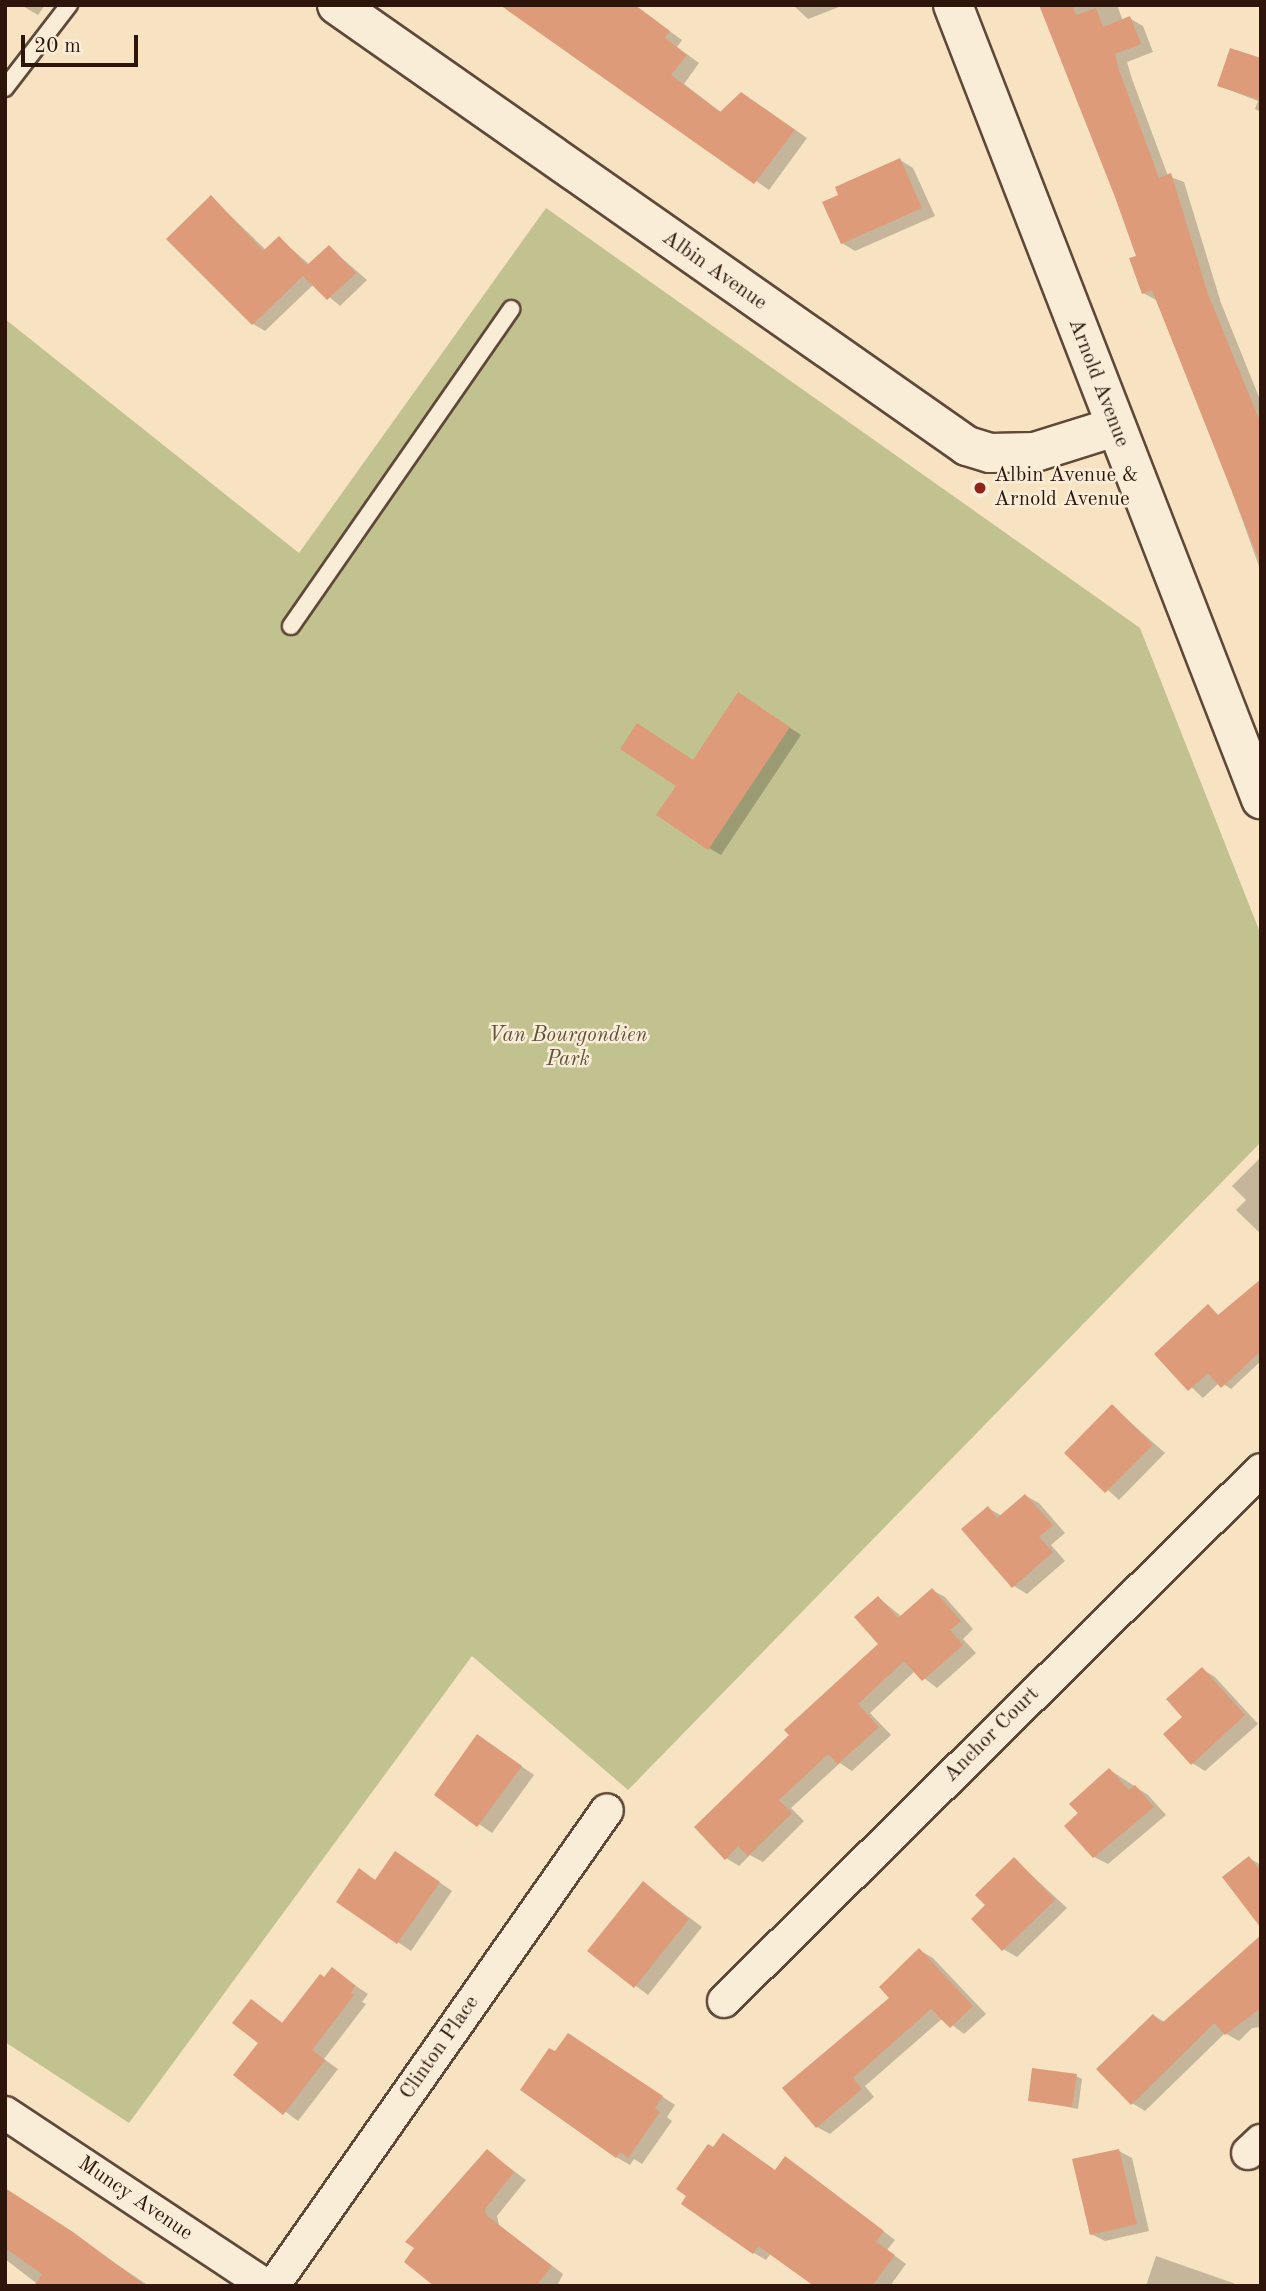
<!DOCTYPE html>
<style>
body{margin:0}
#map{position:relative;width:1266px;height:2291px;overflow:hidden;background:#f7e3c2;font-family:"Old Standard TT",serif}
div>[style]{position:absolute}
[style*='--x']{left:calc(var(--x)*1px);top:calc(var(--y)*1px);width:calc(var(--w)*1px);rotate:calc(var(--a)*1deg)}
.green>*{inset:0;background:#c2c290}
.shadow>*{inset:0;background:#0003}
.building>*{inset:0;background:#dd9b79}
.roads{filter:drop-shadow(2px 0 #604839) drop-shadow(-2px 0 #604839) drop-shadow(0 2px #604839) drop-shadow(0 -2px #604839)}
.service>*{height:16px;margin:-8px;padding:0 8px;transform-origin:8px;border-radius:8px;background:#faedd7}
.minor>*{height:32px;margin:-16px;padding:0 16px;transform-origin:16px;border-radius:16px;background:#faedd7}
.tertiary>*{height:38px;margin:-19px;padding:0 19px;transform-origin:19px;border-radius:19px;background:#faedd7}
.dots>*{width:19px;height:19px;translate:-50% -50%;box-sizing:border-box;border:4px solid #faedd7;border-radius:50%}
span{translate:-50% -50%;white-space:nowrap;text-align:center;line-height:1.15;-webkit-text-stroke:5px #faedd7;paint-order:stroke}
.street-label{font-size:21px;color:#2d150b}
.poi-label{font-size:21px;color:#2d150b}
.left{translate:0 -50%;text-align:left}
.park-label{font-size:21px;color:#61523a;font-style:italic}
.frame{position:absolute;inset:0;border:7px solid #2d150b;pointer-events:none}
.scale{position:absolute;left:21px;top:35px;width:117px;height:32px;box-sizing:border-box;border:4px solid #2d150b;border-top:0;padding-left:9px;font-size:21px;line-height:24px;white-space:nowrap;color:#2d150b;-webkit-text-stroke:5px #faedd7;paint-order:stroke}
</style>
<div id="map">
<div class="green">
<div style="clip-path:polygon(546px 208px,1140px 628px,1261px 935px,1261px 1142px,628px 1790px,472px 1656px,129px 2123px,5px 2042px,5px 319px,299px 553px)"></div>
</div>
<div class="shadow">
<div style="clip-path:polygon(21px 5px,45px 5px,38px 15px)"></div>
<div style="clip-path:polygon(506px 5px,634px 6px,682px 40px,677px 47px,699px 63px,684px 84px,722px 113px,755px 102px,807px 138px,769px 190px,607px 76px,592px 70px)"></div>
<div style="clip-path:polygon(793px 5px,844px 5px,808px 19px)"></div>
<div style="clip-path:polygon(1041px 5px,1117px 5px,1123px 21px,1129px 18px,1143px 26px,1153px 52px,1127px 62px,1132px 79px,1168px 176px,1184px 182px,1221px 303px,1261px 402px,1261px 572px,1209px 427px,1156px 300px,1143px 293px,1138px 257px,1117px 196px)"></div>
<div style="clip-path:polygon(1261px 60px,1261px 112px,1255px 109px,1258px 101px,1219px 86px)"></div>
<div style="clip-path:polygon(900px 160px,913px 168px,935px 216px,855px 251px,842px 243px)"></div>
<div style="clip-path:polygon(212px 198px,266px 250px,279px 238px,310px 265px,329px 247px,367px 280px,340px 306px,314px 284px,265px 331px,253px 324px)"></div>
<div style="clip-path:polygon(751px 702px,801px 735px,721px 855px,709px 848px,694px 762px)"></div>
<div style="clip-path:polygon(1261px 1157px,1261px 1234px,1236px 1210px,1246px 1200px,1232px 1186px)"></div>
<div style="clip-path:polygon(1208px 1306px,1261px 1353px,1261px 1361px,1231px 1389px,1220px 1382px,1203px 1398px,1156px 1354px)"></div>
<div style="clip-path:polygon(1113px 1407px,1165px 1453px,1119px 1500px,1067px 1453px)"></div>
<div style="clip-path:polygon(1026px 1496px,1039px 1503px,1065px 1533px,1051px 1545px,1065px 1561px,1027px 1594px,1014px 1586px,988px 1508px,1002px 1516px)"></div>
<div style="clip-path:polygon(932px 1590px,945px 1597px,973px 1629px,963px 1639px,976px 1653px,937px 1688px,915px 1671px,870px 1713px,891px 1735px,852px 1771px,840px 1763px,791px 1808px,804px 1821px,763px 1862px,750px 1855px,739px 1866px,726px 1858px,791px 1735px,880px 1644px,879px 1598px,902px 1617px)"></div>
<div style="clip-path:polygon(1202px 1669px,1215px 1677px,1258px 1724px,1205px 1771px,1192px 1763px,1184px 1717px)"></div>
<div style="clip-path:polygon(478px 1736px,534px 1775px,492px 1833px,436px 1795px)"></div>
<div style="clip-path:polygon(1110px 1770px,1148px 1795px,1166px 1815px,1108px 1864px,1094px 1857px,1080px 1813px)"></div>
<div style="clip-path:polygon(1249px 1858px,1261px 1865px,1261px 1925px)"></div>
<div style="clip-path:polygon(1014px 1859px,1067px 1908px,1017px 1957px,1003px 1949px,987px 1905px)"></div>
<div style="clip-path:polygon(409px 1861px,452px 1891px,411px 1951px,339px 1902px,360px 1871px,377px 1881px)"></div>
<div style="clip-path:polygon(643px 1883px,702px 1927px,648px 1995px,589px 1951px)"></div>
<div style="clip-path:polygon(1261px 1937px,1261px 2027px,1252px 2028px,1239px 2041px,1225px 2033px,1145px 2111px,1132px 2103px,1154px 2016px,1165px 2022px)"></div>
<div style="clip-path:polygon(919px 1950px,933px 1958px,986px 2014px,964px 2034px,943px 2018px,865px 2086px,874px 2097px,830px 2134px,817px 2127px)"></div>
<div style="clip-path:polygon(332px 1970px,368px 1994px,362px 2002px,366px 2004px,324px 2059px,338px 2069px,298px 2121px,236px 2075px,260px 2043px,252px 2001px,284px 2024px)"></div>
<div style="clip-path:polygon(582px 2043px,675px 2105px,667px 2117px,672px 2121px,642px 2164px,634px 2159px,630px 2165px,616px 2157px,556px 2054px)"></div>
<div style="clip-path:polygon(1076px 2076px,1082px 2079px,1078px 2109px,1030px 2100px)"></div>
<div style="clip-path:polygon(487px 2151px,526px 2180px,497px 2216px,499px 2225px,563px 2274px,557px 2286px,440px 2286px)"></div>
<div style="clip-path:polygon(1119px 2151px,1132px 2158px,1149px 2231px,1105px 2241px,1091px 2234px)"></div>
<div style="clip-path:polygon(798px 2166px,895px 2240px,887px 2250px,906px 2264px,890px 2286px,816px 2286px,771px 2253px,766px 2260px,754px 2253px,683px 2204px)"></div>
<div style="clip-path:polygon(5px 2189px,149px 2286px,40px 2286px,5px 2259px)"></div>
<div style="clip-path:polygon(1156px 2256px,1233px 2283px,1238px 2286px,1146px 2286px)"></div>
</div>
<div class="building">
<div style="clip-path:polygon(500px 5px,635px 5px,670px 31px,665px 38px,687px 55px,671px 75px,720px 112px,741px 92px,795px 130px,754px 184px)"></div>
<div style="clip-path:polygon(1039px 5px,1072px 5px,1076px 15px,1096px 8px,1103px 27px,1130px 16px,1141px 44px,1115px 54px,1119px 70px,1159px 178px,1171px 173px,1208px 294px,1261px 424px,1261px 565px,1152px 290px,1142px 294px,1129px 258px,1136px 256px,1115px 197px)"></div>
<div style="clip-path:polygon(1230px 48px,1261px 58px,1261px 100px,1217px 86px)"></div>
<div style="clip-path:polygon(900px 158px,922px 208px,841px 244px,822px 202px,838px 195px,835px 187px)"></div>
<div style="clip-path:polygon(211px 195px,263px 251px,279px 236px,307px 265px,329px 245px,356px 273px,327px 300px,303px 276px,252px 325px,166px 239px)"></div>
<div style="clip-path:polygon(738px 692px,790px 727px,708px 850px,656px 815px,676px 786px,620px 749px,637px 723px,693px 760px)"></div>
<div style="clip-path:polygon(1261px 1279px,1261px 1351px,1221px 1388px,1208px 1373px,1188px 1391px,1154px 1354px,1208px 1304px,1218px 1315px)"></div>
<div style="clip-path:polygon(1112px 1404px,1153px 1445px,1105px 1493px,1064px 1453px)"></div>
<div style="clip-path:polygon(1025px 1494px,1053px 1525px,1039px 1537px,1053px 1552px,1012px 1588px,961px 1529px,988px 1506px,997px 1518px)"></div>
<div style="clip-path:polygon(932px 1588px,961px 1621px,950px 1630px,963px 1645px,922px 1681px,904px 1661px,858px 1704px,879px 1727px,838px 1764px,828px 1754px,779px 1800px,792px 1813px,748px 1856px,738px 1846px,725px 1860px,694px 1827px,789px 1735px,784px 1730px,878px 1644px,854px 1617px,878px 1596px,898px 1618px)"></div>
<div style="clip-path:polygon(1202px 1667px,1245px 1715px,1191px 1765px,1163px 1734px,1182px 1717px,1166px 1699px)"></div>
<div style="clip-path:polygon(477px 1734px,522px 1766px,477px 1827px,434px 1795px)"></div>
<div style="clip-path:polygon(1109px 1768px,1129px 1790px,1135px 1785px,1154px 1807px,1093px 1858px,1064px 1826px,1078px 1813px,1069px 1804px)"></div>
<div style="clip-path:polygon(395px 1851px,440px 1882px,397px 1944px,336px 1902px,359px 1868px,375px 1880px)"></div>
<div style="clip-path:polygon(1249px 1856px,1261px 1872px,1261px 1928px,1222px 1877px)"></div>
<div style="clip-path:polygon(1014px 1857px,1055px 1900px,1002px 1951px,971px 1919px,985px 1905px,975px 1895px)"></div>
<div style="clip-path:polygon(643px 1881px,689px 1919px,634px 1988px,587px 1951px)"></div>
<div style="clip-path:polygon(1261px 1935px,1261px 2008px,1225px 2035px,1214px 2023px,1131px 2105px,1096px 2069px,1153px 2014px,1162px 2023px)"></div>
<div style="clip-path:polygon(919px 1948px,973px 2006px,950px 2028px,931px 2009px,853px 2078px,862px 2089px,816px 2128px,782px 2088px,889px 1998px,879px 1987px)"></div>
<div style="clip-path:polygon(332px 1967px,356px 1986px,350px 1993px,354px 1995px,312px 2050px,325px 2060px,283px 2115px,233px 2075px,258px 2043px,232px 2023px,251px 1999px,282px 2023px,320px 1974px,324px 1977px)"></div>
<div style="clip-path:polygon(568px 2033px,663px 2096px,655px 2108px,660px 2112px,628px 2158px,620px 2152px,616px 2158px,520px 2090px,549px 2048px,555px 2051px)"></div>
<div style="clip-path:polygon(1032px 2068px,1077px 2074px,1072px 2107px,1028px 2101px)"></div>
<div style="clip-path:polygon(723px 2133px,775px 2170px,785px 2156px,884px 2231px,876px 2242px,895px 2255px,872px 2286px,814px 2286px,758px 2246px,753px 2254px,681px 2204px,686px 2196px,676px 2189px,708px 2144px,713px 2147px)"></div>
<div style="clip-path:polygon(487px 2149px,514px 2172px,485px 2209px,486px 2215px,552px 2266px,536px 2286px,434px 2286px,404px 2262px,414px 2248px,405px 2242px)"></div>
<div style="clip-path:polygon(1119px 2149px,1137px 2224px,1090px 2235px,1072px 2159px)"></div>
<div style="clip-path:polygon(5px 2188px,73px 2232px,146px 2286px,34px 2286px,42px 2274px,5px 2248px)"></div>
</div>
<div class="roads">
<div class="service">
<div style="--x:5;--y:88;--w:105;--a:-52.4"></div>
<div style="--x:291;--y:626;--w:386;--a:-55.2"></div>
</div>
<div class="minor">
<div style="--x:724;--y:2001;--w:755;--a:-44.68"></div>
<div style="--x:5;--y:2113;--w:313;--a:33.5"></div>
<div style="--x:1248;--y:2153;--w:18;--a:-43"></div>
<div style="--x:273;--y:2286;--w:581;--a:-54.94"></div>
</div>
<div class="tertiary">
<div style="--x:337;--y:5;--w:769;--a:34.99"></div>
<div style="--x:967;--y:446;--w:24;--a:17"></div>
<div style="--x:990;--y:453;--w:45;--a:-1.3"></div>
<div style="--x:1035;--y:452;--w:84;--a:-17.4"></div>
<div style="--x:953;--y:5;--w:852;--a:68.8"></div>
</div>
</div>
<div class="dots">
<div style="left:980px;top:488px;background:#8f2418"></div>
</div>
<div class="street-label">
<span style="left:714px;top:271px;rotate:35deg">Albin Avenue</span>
<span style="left:1098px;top:383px;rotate:69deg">Arnold Avenue</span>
<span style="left:992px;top:1735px;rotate:-45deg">Anchor Court</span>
<span style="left:440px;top:2048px;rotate:-55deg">Clinton Place</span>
<span style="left:135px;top:2199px;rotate:34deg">Muncy Avenue</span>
</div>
<div class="poi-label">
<span class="left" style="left:994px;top:488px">Albin Avenue &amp;<br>Arnold Avenue</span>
</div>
<div class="park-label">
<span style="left:568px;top:1048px">Van Bourgondien<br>Park</span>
</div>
<div class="frame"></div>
<div class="scale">20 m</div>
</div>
